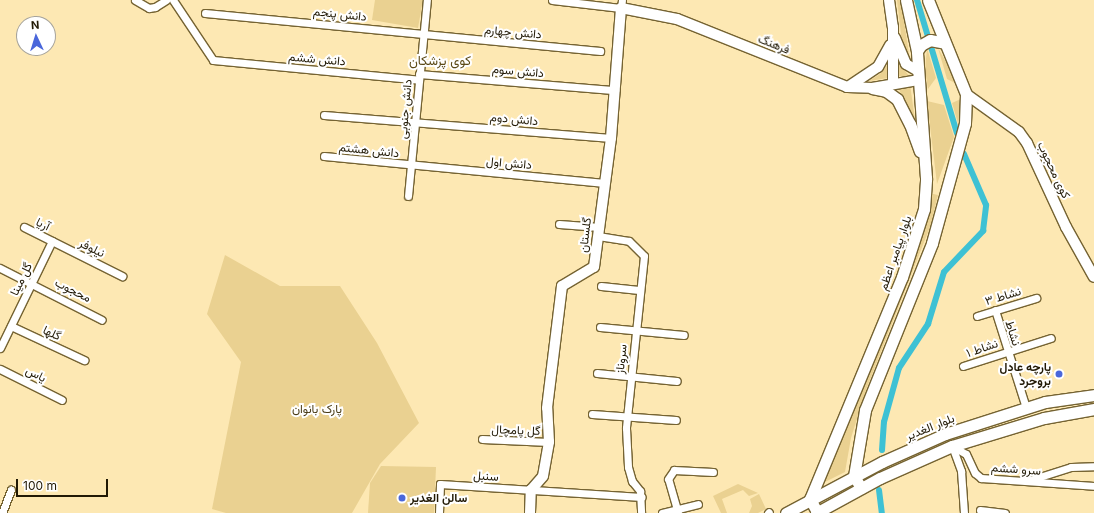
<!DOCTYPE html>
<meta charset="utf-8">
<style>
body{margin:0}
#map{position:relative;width:1094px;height:513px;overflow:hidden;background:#fde8b3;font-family:Inter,Vazirmatn,sans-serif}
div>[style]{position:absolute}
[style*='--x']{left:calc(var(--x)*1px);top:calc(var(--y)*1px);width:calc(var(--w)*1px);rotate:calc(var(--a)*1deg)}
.green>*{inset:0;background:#ead191}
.canal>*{height:6px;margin:-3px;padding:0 3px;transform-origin:3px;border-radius:3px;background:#3ec1d4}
.roads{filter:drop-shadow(1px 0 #756332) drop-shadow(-1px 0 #756332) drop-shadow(0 1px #756332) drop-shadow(0 -1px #756332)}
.street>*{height:7px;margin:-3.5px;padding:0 3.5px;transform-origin:3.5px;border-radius:3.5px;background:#fff}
.secondary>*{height:10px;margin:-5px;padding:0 5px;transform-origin:5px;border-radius:5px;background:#fff}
.primary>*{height:11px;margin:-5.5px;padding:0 5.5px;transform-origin:5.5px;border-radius:5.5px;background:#fff}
.dots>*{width:11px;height:11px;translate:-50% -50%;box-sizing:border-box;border:2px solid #fff;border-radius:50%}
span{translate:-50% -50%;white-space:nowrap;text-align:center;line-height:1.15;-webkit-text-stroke:4px #fff;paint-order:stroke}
.street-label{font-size:12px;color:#211905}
.poi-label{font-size:12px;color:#211905;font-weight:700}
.right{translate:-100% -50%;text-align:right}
.left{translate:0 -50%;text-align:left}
.park-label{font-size:12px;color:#493b16}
.neighbourhood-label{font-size:13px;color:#5c4a17}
.north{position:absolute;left:16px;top:16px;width:40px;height:40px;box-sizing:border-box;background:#fff;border:1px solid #a6a39b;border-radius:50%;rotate:356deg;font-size:11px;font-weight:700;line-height:16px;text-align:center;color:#211905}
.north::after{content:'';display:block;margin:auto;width:14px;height:18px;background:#4a67db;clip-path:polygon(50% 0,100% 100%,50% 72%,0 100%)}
.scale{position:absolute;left:16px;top:479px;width:92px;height:18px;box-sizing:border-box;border:2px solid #211905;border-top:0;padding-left:5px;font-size:12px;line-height:14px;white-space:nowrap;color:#211905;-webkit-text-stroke:3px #fff;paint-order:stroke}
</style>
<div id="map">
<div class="green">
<div style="clip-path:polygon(375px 0,423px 0,418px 28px,372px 20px)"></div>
<div style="clip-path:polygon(897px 0,901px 0,910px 61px,902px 43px)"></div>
<div style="clip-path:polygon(927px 48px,936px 78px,928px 89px,925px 70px)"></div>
<div style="clip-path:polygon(938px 48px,959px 85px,947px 79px)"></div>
<div style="clip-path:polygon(897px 54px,902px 67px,909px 76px,898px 76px)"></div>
<div style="clip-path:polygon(889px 63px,888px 78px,869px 81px,880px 74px)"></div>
<div style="clip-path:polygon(910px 84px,915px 120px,897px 86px)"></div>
<div style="clip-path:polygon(963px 98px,960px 130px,952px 103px)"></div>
<div style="clip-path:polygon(927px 101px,944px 105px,954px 137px,937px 184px)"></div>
<div style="clip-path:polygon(929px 193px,938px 195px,930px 227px,866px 390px,851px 438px,845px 472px,819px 485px,828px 472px,912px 264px,921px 241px)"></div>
<div style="clip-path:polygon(225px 255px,280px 286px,340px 286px,377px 343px,419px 423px,380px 464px,352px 513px,226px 513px,212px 509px,241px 362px,207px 314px)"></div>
<div style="clip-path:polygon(381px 466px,436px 467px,434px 513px,368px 513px,370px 483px)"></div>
<div style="clip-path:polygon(738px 484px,758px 493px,749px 496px,743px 490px,722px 499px,727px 513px,721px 513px,713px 496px)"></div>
<div style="clip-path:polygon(759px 494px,766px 509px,758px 513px,749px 513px,752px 506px,750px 499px)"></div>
</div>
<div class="canal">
<div style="--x:917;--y:0;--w:139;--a:73.3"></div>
<div style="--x:882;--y:450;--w:28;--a:-86"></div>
<div style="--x:884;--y:422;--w:56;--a:-74.5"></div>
<div style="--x:899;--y:368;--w:53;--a:-56.6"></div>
<div style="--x:928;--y:324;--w:54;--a:-72.9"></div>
<div style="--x:944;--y:272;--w:57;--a:-46.4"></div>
<div style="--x:983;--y:231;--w:26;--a:-83"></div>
<div style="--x:986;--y:205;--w:56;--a:-113.3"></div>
<div style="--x:879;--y:490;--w:23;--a:83"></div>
</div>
<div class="roads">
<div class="street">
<div style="--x:135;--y:0;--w:16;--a:30"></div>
<div style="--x:149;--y:8;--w:6;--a:-9"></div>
<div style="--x:155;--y:7;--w:13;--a:-32"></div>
<div style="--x:173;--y:0;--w:72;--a:56.3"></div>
<div style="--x:213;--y:60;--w:207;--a:5.5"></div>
<div style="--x:552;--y:0;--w:69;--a:6.6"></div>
<div style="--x:621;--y:8;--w:8;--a:-83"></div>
<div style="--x:205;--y:13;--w:397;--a:5.5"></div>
<div style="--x:419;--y:74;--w:197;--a:4.7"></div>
<div style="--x:324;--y:115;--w:288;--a:4.6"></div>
<div style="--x:324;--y:156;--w:282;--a:5.5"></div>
<div style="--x:408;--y:196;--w:197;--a:-84.5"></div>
<div style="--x:559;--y:224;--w:40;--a:4.3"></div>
<div style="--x:24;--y:227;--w:110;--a:26.6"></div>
<div style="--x:598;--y:236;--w:31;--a:9"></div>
<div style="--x:629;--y:241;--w:21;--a:45"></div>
<div style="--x:644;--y:256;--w:173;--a:96"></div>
<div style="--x:626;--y:428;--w:39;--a:87"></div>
<div style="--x:628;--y:467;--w:15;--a:74"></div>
<div style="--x:632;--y:481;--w:13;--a:51"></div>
<div style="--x:640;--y:491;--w:22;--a:87"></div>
<div style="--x:0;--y:268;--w:114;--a:27"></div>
<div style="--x:601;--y:286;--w:38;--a:6"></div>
<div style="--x:995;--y:310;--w:103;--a:72.4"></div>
<div style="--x:977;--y:316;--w:62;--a:-17"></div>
<div style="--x:11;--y:326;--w:81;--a:25"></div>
<div style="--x:600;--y:327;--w:84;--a:5.4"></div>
<div style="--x:0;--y:348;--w:119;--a:-64.1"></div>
<div style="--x:963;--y:366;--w:92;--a:-17.7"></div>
<div style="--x:0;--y:369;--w:69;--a:26.6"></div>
<div style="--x:597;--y:373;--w:80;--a:5.7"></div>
<div style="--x:592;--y:414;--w:84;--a:4.1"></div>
<div style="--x:482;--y:439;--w:67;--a:2.6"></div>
<div style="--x:952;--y:446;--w:16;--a:30"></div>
<div style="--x:966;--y:454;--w:21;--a:65"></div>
<div style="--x:975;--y:473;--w:8;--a:40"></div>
<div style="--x:981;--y:478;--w:113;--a:4"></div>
<div style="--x:952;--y:446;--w:27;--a:70"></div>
<div style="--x:961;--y:471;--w:42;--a:85.9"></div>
<div style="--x:1030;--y:480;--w:43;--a:-17.6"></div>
<div style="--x:1071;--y:467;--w:23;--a:-2"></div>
<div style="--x:980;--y:510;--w:25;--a:7"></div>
<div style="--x:2;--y:513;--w:25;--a:-69"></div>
<div style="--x:439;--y:513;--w:29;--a:-88"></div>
<div style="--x:440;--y:484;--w:202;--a:3.7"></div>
<div style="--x:662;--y:513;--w:37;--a:-14"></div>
<div style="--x:678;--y:513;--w:35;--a:-106"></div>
<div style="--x:668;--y:479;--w:11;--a:-56"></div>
<div style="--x:674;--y:470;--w:39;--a:3"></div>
<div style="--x:768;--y:513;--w:1;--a:-45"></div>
</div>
<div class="secondary">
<div style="--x:889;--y:0;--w:27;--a:82"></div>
<div style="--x:893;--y:27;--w:56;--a:90"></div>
<div style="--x:895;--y:38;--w:28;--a:67"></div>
<div style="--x:906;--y:64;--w:14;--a:30"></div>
<div style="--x:848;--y:87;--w:36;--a:-34"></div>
<div style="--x:878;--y:67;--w:25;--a:-61"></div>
<div style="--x:966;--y:94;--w:65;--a:35.6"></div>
<div style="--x:1019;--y:132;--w:14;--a:54"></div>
<div style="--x:1027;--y:143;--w:93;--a:65.1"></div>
<div style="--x:1066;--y:227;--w:57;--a:60.8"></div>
<div style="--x:530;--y:513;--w:23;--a:-88"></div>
<div style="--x:531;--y:490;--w:18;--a:-49"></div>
<div style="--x:543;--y:476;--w:35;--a:-80"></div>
<div style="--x:549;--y:442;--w:34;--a:-93"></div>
<div style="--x:547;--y:408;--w:123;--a:-83"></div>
<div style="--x:562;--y:286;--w:37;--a:-31"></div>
<div style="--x:594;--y:267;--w:130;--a:-82.5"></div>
<div style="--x:611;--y:138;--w:130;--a:-85.6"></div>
<div style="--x:621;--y:8;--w:57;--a:11.1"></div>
<div style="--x:677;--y:19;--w:183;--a:21.8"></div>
<div style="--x:847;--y:87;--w:25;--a:2"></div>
<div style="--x:872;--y:88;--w:48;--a:-9.7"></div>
</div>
<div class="primary">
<div style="--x:917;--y:51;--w:7;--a:-56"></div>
<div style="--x:921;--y:45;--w:10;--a:-29"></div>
<div style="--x:930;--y:40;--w:15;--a:11"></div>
<div style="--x:872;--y:88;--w:14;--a:12"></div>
<div style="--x:886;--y:91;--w:14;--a:36"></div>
<div style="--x:897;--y:99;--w:28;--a:63"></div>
<div style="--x:910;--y:124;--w:29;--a:70"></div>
<div style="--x:861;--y:488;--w:14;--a:-120"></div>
<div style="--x:854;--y:476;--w:67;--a:-80.5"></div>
<div style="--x:865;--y:410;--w:180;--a:-68.1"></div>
<div style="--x:932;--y:243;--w:124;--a:-74.6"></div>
<div style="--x:965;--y:123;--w:29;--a:-88"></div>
<div style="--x:966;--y:94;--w:101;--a:-112"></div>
<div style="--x:817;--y:512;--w:15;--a:-118"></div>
<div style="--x:810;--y:499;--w:240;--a:-67.5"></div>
<div style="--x:902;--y:277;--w:71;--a:-72.1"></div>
<div style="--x:924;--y:209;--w:31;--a:-86"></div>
<div style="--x:926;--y:178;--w:127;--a:-94.1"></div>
<div style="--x:917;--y:51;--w:52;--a:-102.2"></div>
<div style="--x:786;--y:513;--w:109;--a:-28"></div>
<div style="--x:882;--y:462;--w:69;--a:-24"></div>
<div style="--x:945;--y:434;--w:105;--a:-17.7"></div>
<div style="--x:1045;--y:402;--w:49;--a:-8.1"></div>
<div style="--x:816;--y:513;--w:73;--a:-28.7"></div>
<div style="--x:880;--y:478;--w:79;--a:-24"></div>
<div style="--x:952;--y:446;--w:96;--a:-16.9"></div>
<div style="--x:1044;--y:418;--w:51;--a:-10.2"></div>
</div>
</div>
<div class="dots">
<div style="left:1059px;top:374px;background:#4a67db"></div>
<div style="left:402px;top:498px;background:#4a67db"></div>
</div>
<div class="street-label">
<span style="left:340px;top:14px;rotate:6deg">دانش پنجم</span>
<span style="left:513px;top:32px;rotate:5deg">دانش چهارم</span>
<span style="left:774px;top:44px;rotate:22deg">فرهنگ</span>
<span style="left:317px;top:59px;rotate:5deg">دانش ششم</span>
<span style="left:518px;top:71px;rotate:5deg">دانش سوم</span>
<span style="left:405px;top:109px;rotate:-85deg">دانش جنوبی</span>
<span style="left:514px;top:119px;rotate:5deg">دانش دوم</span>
<span style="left:369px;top:150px;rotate:6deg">دانش هشتم</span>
<span style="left:509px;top:163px;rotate:5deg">دانش اول</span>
<span style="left:1054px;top:170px;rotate:65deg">کوی محجوب</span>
<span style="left:43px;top:224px;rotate:26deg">آریا</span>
<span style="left:585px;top:235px;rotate:-83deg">گلستان</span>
<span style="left:92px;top:248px;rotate:26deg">نیلوفر</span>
<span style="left:895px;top:253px;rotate:-71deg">بلوار پیامبر اعظم</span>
<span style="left:21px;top:279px;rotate:-64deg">گل مینا</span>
<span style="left:73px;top:290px;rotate:27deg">محجوب</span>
<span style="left:1003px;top:296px;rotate:-17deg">نشاط ۳</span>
<span style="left:52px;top:333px;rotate:25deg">گلها</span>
<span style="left:1013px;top:333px;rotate:72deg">نشاط</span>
<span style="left:982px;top:348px;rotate:-19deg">نشاط ۱</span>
<span style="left:621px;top:359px;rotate:-84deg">سروناز</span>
<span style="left:36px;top:374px;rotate:26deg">یاس</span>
<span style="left:930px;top:427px;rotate:-22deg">بلوار الغدیر</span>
<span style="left:516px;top:430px;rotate:2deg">گل پامچال</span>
<span style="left:1016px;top:469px;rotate:4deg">سرو ششم</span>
<span style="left:486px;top:476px;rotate:4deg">سنبل</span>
</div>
<div class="poi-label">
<span class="right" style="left:1051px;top:374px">پارچه عادل<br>بروجرد</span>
<span class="left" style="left:410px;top:498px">سالن الغدیر</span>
</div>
<div class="park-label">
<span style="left:317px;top:409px">پارک بانوان</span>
</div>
<div class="neighbourhood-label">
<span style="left:440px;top:60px">کوی پزشکان</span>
</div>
<div class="north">N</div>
<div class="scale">100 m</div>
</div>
